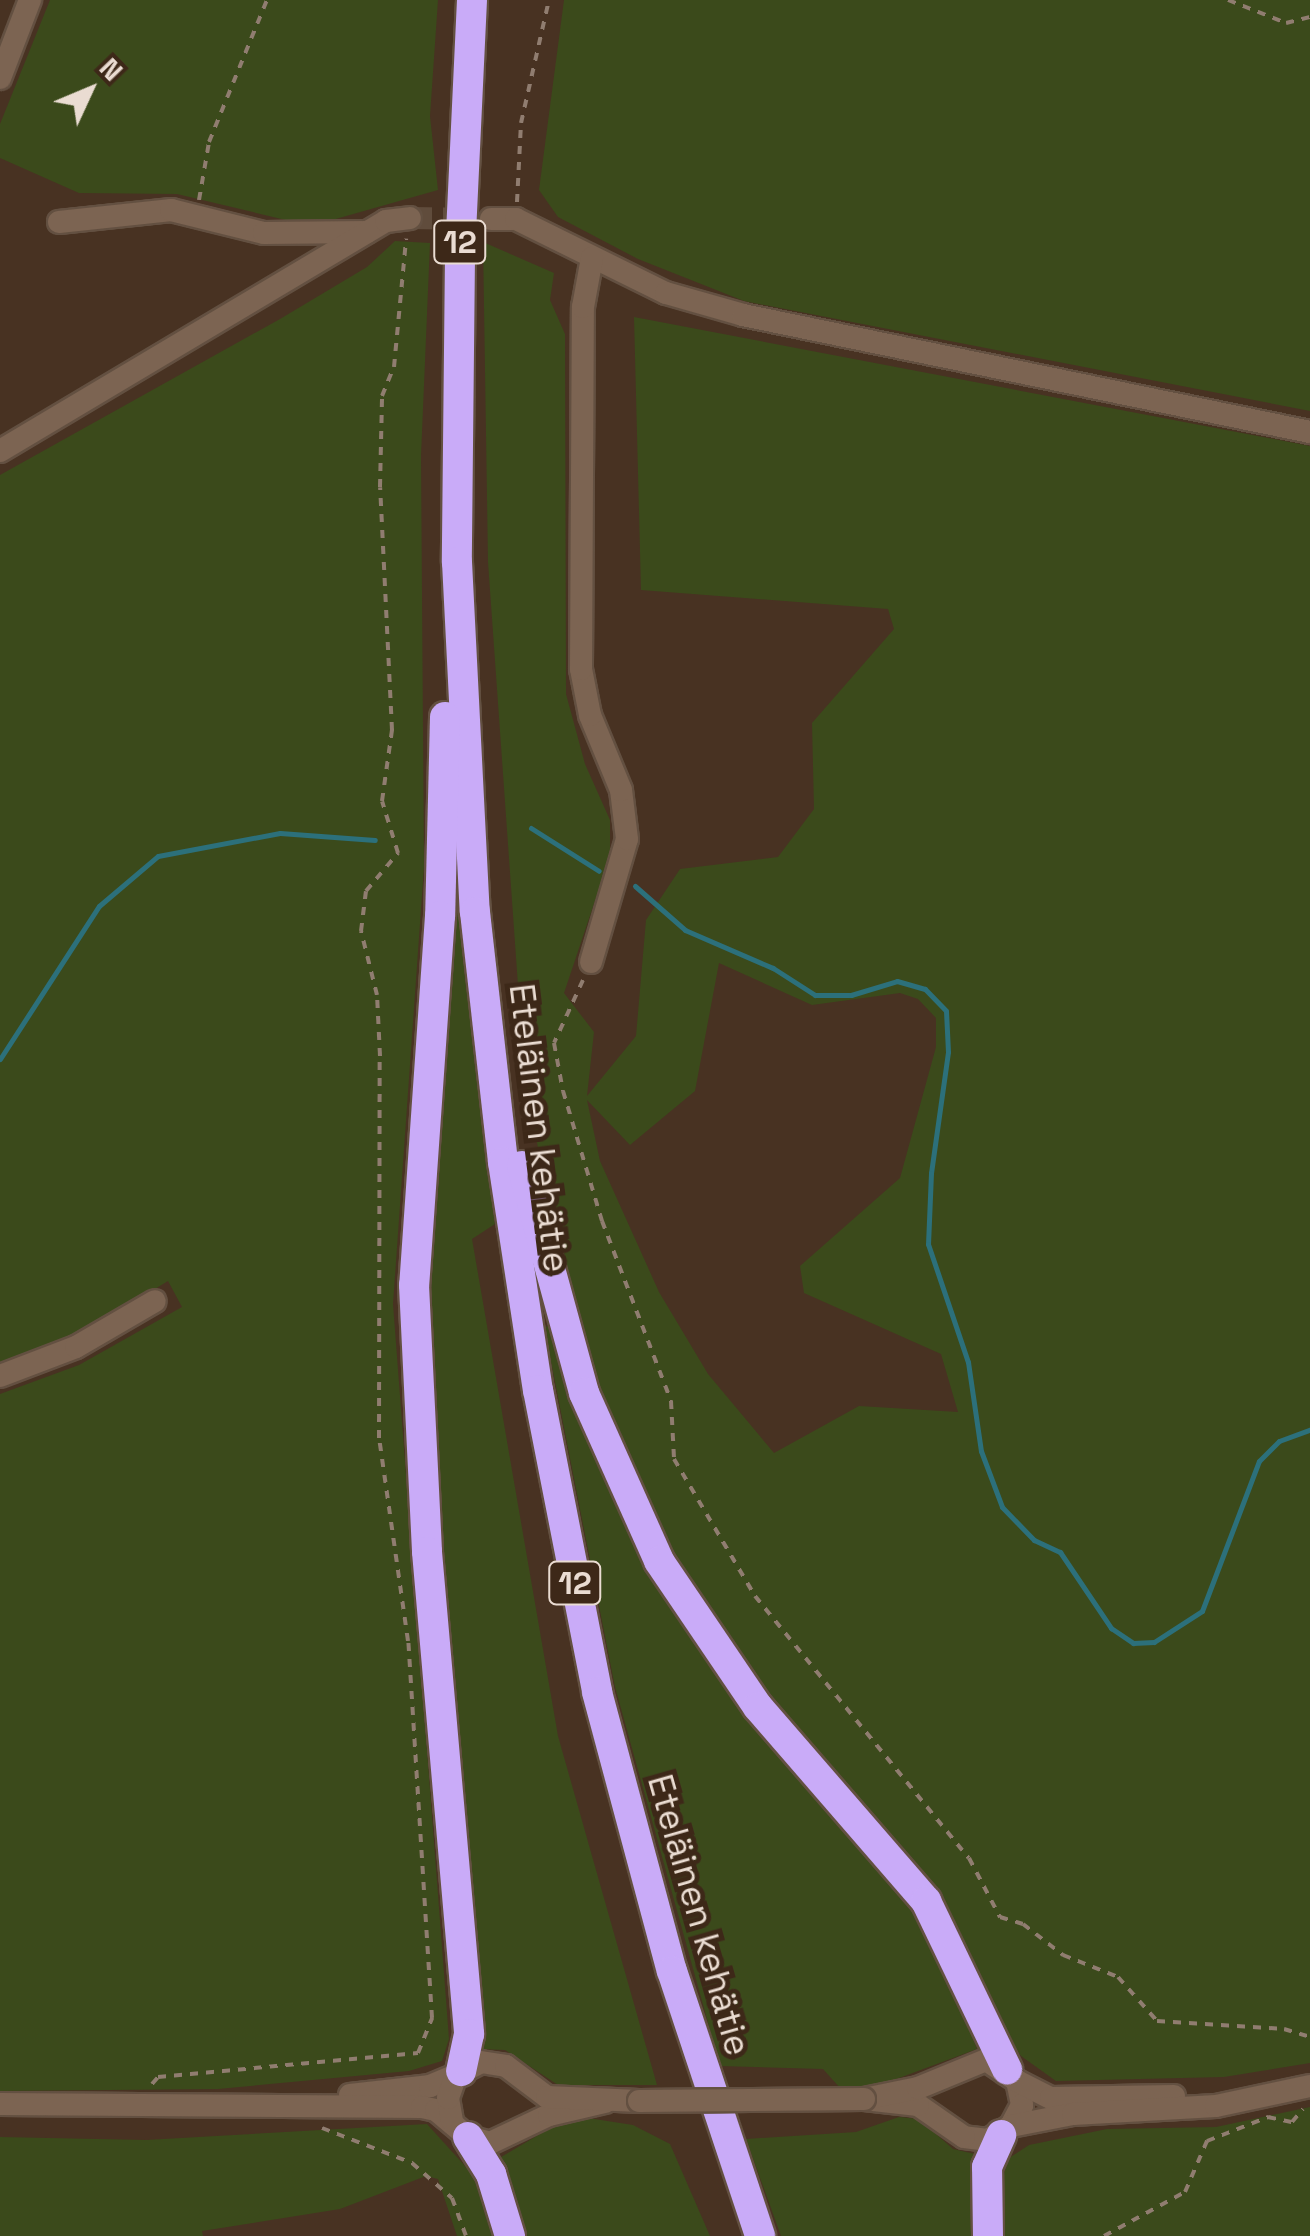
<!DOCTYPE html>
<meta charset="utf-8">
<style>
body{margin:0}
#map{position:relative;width:1310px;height:2236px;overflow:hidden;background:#483222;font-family:"Space Grotesk",sans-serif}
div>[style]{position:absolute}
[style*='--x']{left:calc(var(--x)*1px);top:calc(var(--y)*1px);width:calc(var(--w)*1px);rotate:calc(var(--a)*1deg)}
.green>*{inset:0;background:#3b4a1b}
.stream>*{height:5px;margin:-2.5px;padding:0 2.5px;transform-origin:2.5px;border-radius:2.5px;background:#2c707b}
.minor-tunnel>*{height:22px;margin-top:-11px;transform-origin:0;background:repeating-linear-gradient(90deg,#604c3c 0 22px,transparent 0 33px)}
.path>*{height:4px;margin-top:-2px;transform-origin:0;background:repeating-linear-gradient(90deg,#907d70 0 8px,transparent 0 16px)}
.roads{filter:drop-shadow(2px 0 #635041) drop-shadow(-2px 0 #635041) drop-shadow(0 2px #635041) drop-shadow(0 -2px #635041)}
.minor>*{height:22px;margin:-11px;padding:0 11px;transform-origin:11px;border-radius:11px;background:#7c6452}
.highway>*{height:30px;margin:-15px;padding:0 15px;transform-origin:15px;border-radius:15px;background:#c9abf8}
.bridges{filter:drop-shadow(2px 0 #635041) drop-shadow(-2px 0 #635041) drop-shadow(0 2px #635041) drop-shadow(0 -2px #635041)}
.minor-bridge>*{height:22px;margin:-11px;padding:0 11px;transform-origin:11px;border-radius:11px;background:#7c6452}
span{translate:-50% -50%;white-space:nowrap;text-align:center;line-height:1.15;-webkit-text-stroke:10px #3d2818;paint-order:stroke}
.shield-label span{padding:2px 8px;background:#3d2818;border:2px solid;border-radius:8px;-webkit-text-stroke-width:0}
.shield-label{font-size:32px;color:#eadcd2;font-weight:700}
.street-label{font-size:35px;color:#eadcd2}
.north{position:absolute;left:40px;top:40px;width:100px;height:100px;-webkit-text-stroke:8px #3d2818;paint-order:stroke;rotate:46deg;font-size:28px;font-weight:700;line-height:40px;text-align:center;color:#eadcd2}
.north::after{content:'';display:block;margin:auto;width:35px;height:45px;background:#eadcd2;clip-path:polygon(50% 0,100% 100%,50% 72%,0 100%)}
</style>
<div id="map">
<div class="green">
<div style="clip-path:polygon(50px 0,438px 0,430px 116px,438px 190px,311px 226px,177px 194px,79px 193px,0 158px,0 124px)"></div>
<div style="clip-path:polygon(564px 0,1310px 0,1310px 411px,744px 301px,638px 259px,558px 217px,539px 190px)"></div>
<div style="clip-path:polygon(395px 241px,430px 243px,421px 456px,424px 867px,393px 1304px,449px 2039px,442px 2061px,409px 2071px,218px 2089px,0 2091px,0 1394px,79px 1365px,182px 1307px,168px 1281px,86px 1331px,0 1366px,0 475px,280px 319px,367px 267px)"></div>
<div style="clip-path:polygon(evenodd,483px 242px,554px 273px,550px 300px,565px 334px,566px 694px,585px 764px,610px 820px,610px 856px,564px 993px,594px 1032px,587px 1096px,636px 1036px,646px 920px,680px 869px,778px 857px,814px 809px,812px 723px,894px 629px,888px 609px,641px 590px,634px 317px,1310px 446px,1310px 2063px,1224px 2077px,1056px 2081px,1021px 2056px,993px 2020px,968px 1949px,925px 1875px,772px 1703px,674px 1565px,601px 1402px,554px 1237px,524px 1070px,488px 562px,483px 242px,719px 963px,812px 1005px,900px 993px,918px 999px,936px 1018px,936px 1047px,900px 1178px,800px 1266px,804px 1293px,941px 1354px,958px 1412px,859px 1406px,774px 1453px,708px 1374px,659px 1292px,600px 1161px,587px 1100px,630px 1145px,695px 1091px,719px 963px)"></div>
<div style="clip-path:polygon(450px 909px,458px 911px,495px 1224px,472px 1239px,558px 1736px,657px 2085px,558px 2085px,505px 2050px,480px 2049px,424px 1321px)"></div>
<div style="clip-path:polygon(544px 1326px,552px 1327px,577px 1415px,671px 1604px,719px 1676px,899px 1882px,952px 1974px,977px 2049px,875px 2087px,841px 2089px,823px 2069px,720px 2066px,615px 1687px)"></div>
<div style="clip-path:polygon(1310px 2107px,1310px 2236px,1004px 2236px,1003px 2176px,1009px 2158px,1029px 2145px,1107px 2129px,1216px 2127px)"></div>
<div style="clip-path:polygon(899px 2117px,919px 2119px,953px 2149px,975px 2154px,974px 2236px,781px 2236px,746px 2139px,856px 2132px)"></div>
<div style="clip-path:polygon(588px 2118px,633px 2125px,670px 2144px,710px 2236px,521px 2236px,496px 2160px,550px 2128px)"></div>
<div style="clip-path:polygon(427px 2124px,475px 2177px,496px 2236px,457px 2236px,438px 2179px,426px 2176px,340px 2209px,202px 2231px,203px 2236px,0 2236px,0 2137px,146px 2140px)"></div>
</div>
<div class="stream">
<div style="--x:531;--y:828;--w:80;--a:32.3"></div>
<div style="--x:635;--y:886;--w:67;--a:41.3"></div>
<div style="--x:685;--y:930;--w:96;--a:23.4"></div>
<div style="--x:773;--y:968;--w:50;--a:32.7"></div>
<div style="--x:815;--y:995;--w:36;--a:0"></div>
<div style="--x:851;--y:995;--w:48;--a:-16.9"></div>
<div style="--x:897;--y:981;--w:29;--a:16"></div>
<div style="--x:925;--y:989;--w:30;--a:46"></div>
<div style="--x:946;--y:1011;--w:41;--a:87.2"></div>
<div style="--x:948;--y:1052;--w:122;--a:98"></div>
<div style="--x:931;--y:1173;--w:71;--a:92.4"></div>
<div style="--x:928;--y:1244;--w:125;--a:71.3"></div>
<div style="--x:968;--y:1362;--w:90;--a:81.7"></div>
<div style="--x:981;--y:1451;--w:60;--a:69.4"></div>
<div style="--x:1002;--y:1507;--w:46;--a:45.9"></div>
<div style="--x:1034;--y:1540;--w:29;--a:25"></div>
<div style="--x:1060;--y:1552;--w:92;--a:56.1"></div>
<div style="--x:1111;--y:1628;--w:27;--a:34"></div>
<div style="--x:1133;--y:1643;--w:21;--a:-3"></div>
<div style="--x:1154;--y:1642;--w:57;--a:-32.9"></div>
<div style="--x:1202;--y:1611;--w:160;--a:-69.2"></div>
<div style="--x:1259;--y:1461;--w:28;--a:-45"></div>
<div style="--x:1279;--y:1441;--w:33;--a:-20"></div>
<div style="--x:0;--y:1059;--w:182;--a:-57.1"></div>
<div style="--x:99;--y:906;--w:77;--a:-40.3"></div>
<div style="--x:158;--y:856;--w:124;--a:-10.7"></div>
<div style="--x:280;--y:833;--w:95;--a:4.2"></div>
</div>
<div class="minor-tunnel">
<div style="--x:410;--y:218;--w:66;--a:0.9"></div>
</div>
<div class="path">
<div style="--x:1228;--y:0;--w:62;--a:21.6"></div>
<div style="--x:1286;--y:23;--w:25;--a:-14"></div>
<div style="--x:199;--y:200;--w:59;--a:-80.2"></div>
<div style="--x:209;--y:142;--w:153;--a:-67.8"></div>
<div style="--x:517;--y:202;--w:79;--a:-87.1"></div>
<div style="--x:521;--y:123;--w:126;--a:-77.2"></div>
<div style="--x:583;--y:980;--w:69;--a:114.7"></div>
<div style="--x:554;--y:1043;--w:49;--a:79.4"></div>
<div style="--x:563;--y:1091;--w:136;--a:73.3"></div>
<div style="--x:602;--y:1221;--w:193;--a:69"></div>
<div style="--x:671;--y:1401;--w:58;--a:87"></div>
<div style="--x:674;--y:1459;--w:159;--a:59.4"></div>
<div style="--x:755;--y:1596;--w:338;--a:50.8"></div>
<div style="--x:969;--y:1858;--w:67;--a:62.3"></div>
<div style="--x:1000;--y:1917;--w:24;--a:17"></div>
<div style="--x:1023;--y:1924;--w:51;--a:37.8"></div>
<div style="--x:1063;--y:1955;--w:59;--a:21.8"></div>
<div style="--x:1118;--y:1977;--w:59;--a:48.4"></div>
<div style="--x:1157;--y:2021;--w:127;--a:3.6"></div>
<div style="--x:1284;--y:2029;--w:27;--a:17"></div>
<div style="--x:152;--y:2084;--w:9;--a:-49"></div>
<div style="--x:158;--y:2077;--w:261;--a:-5.3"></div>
<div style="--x:418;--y:2053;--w:38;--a:-68"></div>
<div style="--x:432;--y:2018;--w:378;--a:-93.6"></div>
<div style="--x:408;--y:1641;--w:205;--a:-98.1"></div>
<div style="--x:379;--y:1438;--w:382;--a:-89.9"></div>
<div style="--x:380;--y:1056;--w:61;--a:-92.8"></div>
<div style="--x:377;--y:995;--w:66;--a:-104"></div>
<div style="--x:361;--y:931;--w:40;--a:-82.9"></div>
<div style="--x:366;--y:891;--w:50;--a:-49.9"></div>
<div style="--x:398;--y:853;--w:54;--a:-107.1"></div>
<div style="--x:382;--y:801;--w:72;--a:-82"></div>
<div style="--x:392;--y:730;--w:243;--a:-92.8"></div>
<div style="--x:380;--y:487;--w:91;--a:-88.7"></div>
<div style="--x:382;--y:396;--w:31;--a:-68"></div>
<div style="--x:394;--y:367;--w:129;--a:-84.6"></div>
<div style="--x:322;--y:2128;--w:97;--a:21.3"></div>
<div style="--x:412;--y:2163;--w:53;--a:41.2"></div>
<div style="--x:452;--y:2198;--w:40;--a:69.8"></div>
<div style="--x:1104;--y:2236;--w:92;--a:-28.5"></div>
<div style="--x:1185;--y:2192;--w:56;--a:-66.7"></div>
<div style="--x:1207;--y:2141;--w:66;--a:-21.5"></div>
<div style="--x:1268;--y:2117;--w:25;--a:12"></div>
<div style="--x:1292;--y:2122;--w:17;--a:-50"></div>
</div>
<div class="roads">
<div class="minor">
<div style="--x:0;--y:78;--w:84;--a:-69"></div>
<div style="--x:491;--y:219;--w:25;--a:0"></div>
<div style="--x:516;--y:219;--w:167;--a:26.3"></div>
<div style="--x:666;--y:293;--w:80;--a:15.9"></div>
<div style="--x:743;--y:315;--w:579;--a:11.66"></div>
<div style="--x:59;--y:222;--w:113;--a:-6.1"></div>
<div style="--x:171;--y:210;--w:96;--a:13.9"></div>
<div style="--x:264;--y:233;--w:103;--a:-0.6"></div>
<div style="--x:0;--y:451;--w:449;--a:-30.8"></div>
<div style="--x:386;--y:221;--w:24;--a:-7"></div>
<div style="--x:591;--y:962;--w:128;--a:-73.7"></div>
<div style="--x:627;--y:839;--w:49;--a:-97"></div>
<div style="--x:621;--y:790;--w:81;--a:-112.5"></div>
<div style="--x:590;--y:715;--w:47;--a:-101.1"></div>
<div style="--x:581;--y:669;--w:362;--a:-89.7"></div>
<div style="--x:583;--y:307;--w:50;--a:-79.6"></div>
<div style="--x:0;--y:1376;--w:81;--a:-20.9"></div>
<div style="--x:76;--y:1347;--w:91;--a:-30.2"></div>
<div style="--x:986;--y:2060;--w:37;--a:34"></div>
<div style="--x:1017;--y:2081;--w:25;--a:78"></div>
<div style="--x:1022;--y:2105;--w:24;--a:118"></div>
<div style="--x:1011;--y:2126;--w:27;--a:149"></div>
<div style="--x:988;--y:2140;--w:24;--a:-173"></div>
<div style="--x:964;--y:2137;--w:56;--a:-145.2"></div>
<div style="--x:918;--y:2105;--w:54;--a:-173.7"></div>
<div style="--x:864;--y:2099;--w:55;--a:-11.5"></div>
<div style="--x:918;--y:2088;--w:74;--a:-22.4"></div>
<div style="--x:1017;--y:2081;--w:38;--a:27"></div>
<div style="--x:1051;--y:2098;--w:123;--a:-0.9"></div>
<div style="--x:350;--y:2095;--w:81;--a:-6.4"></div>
<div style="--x:430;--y:2086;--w:28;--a:-23"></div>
<div style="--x:0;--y:2104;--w:422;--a:0.4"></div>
<div style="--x:422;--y:2107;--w:14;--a:12"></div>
<div style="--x:436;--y:2110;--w:42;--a:40.2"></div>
<div style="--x:468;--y:2137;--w:23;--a:15"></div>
<div style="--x:490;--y:2143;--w:65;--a:-25.4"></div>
<div style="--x:549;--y:2115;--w:57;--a:-13.1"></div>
<div style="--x:452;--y:2121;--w:23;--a:-100"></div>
<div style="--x:448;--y:2098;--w:24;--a:-71"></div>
<div style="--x:456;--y:2075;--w:28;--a:-27"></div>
<div style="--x:481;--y:2062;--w:25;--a:9"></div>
<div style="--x:506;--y:2066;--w:51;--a:37.1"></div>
<div style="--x:547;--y:2097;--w:92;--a:2.5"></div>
<div style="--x:1011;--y:2126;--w:63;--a:-11"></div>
<div style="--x:1073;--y:2114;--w:143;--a:-3.2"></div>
<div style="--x:1216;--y:2106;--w:96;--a:-12"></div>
</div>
<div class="highway">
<div style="--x:472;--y:0;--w:255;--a:92.7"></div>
<div style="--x:460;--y:255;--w:307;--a:90.6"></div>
<div style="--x:457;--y:562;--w:350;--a:87.1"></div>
<div style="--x:475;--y:912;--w:252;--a:83.6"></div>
<div style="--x:503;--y:1162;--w:231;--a:81.3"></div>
<div style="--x:538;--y:1390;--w:308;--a:78.9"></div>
<div style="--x:597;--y:1692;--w:289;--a:75"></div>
<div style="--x:672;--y:1971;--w:279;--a:71.6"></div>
<div style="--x:445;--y:717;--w:199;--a:91.4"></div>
<div style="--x:440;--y:916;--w:370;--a:94"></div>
<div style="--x:414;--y:1285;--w:267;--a:87.2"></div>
<div style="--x:427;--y:1552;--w:484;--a:85"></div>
<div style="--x:469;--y:2034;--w:38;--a:102"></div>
<div style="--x:522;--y:1166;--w:235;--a:74.7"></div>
<div style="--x:584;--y:1393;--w:184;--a:65.9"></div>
<div style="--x:659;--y:1561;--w:176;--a:55.9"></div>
<div style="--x:758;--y:1707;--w:257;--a:49.1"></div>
<div style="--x:926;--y:1901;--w:187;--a:64.3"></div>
<div style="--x:468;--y:2137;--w:44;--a:58.1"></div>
<div style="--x:491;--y:2174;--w:65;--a:73"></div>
<div style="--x:988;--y:2236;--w:69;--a:-90.8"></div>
<div style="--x:987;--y:2167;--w:35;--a:-66"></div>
</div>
</div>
<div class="bridges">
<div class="minor-bridge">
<div style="--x:639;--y:2101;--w:225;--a:-0.5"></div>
</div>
</div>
<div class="shield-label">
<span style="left:460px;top:242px">12</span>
<span style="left:575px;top:1583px">12</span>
</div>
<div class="street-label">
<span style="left:539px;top:1128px;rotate:83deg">Eteläinen kehätie</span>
<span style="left:699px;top:1915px;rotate:74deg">Eteläinen kehätie</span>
</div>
<div class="north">N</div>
</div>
